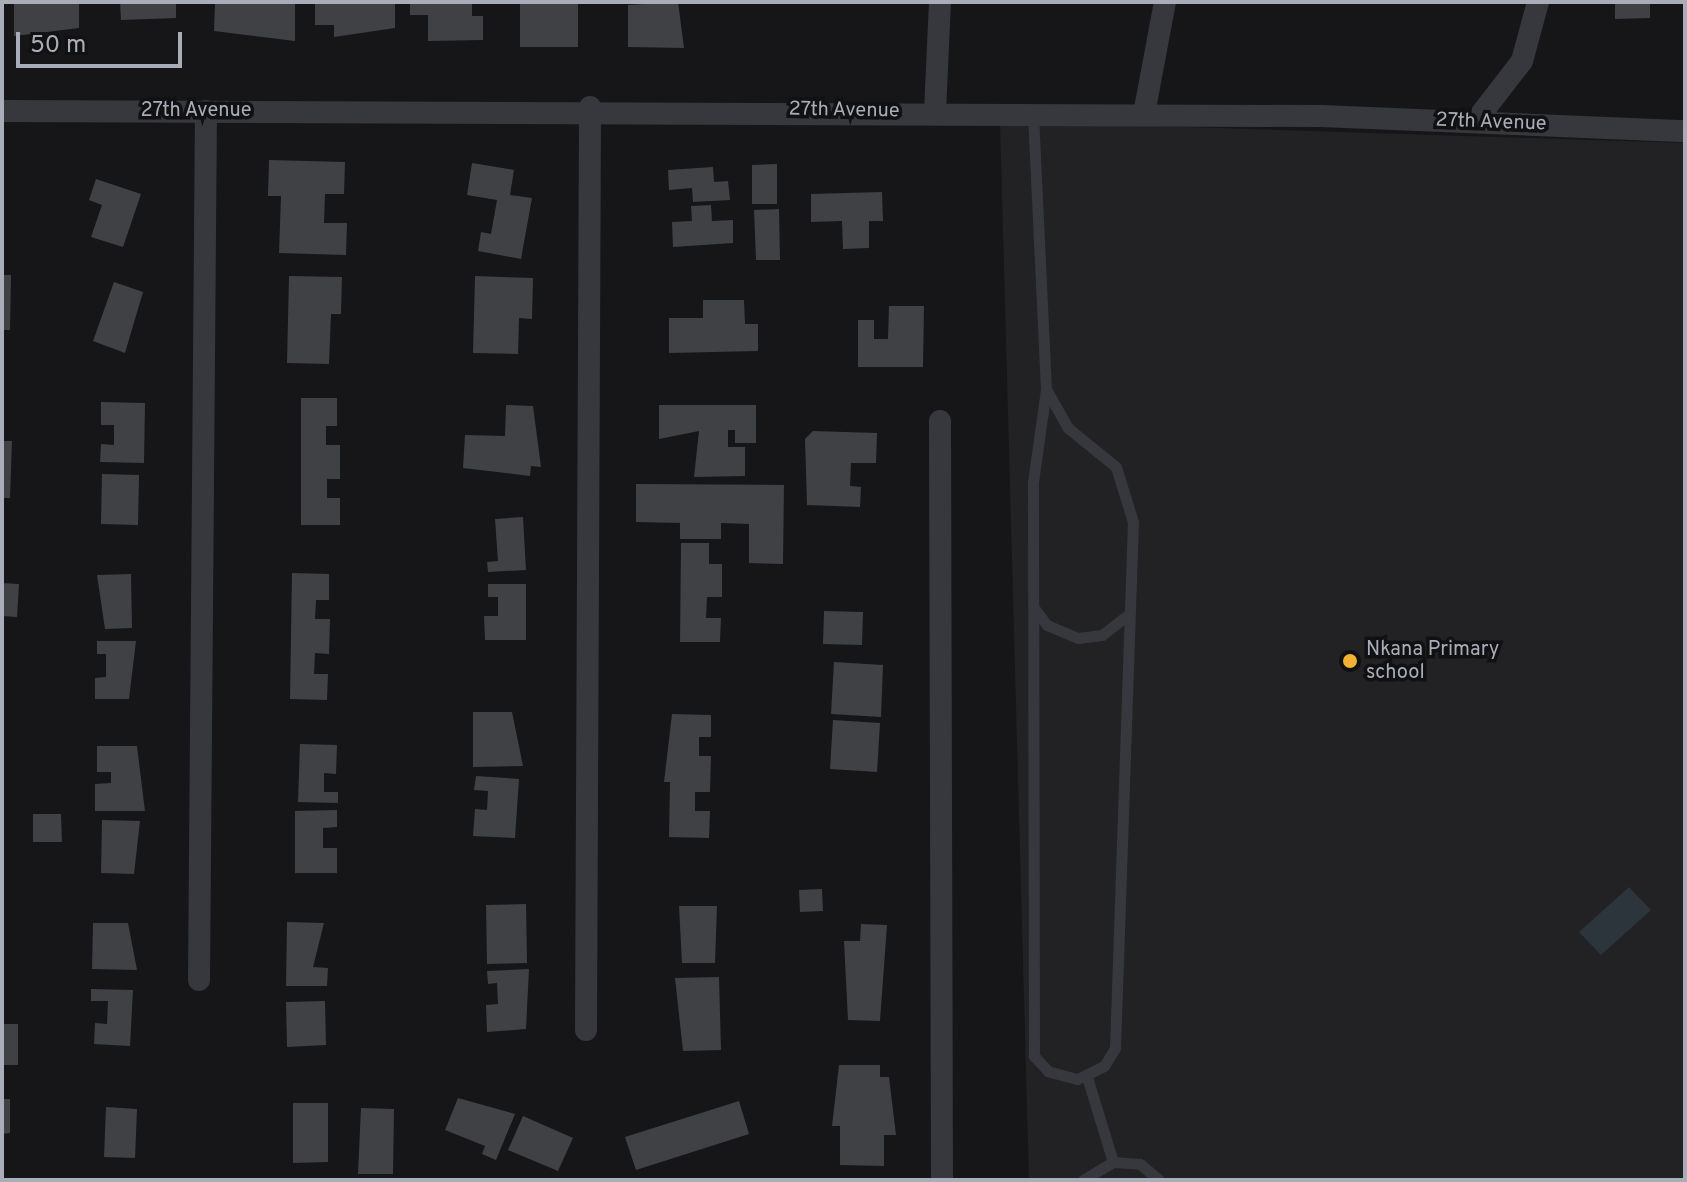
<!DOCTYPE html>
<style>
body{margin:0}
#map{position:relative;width:1687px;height:1182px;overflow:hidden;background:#161618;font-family:Overpass,sans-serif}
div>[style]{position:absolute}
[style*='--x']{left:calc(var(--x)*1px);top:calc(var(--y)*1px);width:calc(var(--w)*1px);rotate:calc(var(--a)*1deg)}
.built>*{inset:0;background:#222225}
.water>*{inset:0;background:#2c353c}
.building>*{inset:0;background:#404145}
.lane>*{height:11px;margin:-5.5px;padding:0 5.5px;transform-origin:5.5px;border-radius:5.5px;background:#37383d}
.street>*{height:22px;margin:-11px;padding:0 11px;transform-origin:11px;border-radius:11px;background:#37383d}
.dots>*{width:22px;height:22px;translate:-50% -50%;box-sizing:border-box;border:4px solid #111113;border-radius:50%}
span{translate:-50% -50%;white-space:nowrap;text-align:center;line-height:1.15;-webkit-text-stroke:7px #111113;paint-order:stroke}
.street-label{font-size:20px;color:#a8adb8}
.poi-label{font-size:20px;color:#a8adb8}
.left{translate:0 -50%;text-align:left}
.frame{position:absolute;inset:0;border:4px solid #a8adb8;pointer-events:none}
.scale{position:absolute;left:16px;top:32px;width:166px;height:36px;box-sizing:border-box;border:4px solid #a8adb8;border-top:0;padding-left:10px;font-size:24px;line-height:28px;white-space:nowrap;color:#a8adb8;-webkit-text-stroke:6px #111113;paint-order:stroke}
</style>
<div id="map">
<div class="built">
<div style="clip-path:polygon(1000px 121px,1685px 143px,1685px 1180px,1029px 1180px)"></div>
</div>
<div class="water">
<div style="clip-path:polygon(1629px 887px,1651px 910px,1601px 955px,1579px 932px)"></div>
</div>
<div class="building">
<div style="clip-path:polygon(14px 2px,79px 2px,79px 28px,14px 36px)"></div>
<div style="clip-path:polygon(120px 2px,176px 2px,176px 18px,121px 20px)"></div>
<div style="clip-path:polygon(215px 2px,295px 2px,295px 41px,214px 31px)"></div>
<div style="clip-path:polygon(315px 2px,395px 2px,395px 28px,334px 37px,334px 25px,315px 25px)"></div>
<div style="clip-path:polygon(410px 2px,472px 2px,472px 16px,483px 16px,483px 40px,428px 41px,428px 15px,410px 15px)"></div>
<div style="clip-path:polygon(520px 2px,578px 2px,578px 47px,520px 47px)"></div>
<div style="clip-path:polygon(678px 2px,684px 48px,628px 47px,628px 5px)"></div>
<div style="clip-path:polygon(1615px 2px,1650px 2px,1650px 18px,1615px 19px)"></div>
<div style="clip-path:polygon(269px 160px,345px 162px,344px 194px,325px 194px,324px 223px,347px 223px,346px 255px,279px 253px,281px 196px,268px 196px)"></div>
<div style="clip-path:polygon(472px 163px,514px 170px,510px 195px,532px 198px,521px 259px,478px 251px,481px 232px,491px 234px,497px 200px,467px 195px)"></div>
<div style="clip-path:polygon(777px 164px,777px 204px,752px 204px,752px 165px)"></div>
<div style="clip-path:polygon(713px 167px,714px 182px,728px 181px,730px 200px,693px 202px,692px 188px,669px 190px,668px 170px)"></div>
<div style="clip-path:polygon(96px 179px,141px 194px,123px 247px,91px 237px,102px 205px,89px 200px)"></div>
<div style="clip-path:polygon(882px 192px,883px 221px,869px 221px,869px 248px,843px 249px,842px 221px,811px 222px,811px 194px)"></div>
<div style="clip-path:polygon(711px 205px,712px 221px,733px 220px,733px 243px,673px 247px,672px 222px,692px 221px,691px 206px)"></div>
<div style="clip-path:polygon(779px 209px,780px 260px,756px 260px,754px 210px)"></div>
<div style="clip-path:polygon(2px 275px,11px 275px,10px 330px,2px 330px)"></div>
<div style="clip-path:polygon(289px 276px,342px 277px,341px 314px,331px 314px,329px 364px,287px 363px)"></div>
<div style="clip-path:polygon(475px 276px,533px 278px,532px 319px,519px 318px,518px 354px,473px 353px)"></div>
<div style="clip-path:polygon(114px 282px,143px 292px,125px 353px,93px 341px)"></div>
<div style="clip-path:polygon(703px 300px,744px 300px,745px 324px,758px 324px,758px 351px,669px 353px,669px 318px,703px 318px)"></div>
<div style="clip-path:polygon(889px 306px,924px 306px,923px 367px,858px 367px,858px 320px,874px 320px,874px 339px,888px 339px)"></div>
<div style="clip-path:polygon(301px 398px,337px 398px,337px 426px,326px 426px,326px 445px,340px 445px,340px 479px,327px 479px,327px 498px,340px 498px,340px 525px,301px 525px)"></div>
<div style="clip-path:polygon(101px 402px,145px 403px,144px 463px,100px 462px,101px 444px,114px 445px,114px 425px,101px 425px)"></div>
<div style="clip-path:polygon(506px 405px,533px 406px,541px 467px,531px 466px,530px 476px,463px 468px,465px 435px,505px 436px)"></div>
<div style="clip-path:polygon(659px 405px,756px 405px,756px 443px,735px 443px,735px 430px,728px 430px,728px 447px,745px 447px,745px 476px,694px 477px,699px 431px,659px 439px)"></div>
<div style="clip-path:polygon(813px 431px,877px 433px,876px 463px,851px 463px,850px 486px,861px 487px,860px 507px,807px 505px,805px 439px)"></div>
<div style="clip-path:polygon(2px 441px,12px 441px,10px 498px,2px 498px)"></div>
<div style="clip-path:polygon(102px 474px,139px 475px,138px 525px,101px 524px)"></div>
<div style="clip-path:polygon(636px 484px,784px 485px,783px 564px,749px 563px,749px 524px,721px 523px,721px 539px,680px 539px,680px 523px,636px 522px)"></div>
<div style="clip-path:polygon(523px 517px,526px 570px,488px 572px,487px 562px,498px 561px,495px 519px)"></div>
<div style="clip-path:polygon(681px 543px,709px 543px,709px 564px,722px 564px,722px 597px,707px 597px,706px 618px,721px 618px,720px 642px,680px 642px)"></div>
<div style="clip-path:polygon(292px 573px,329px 574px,329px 600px,316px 600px,315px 619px,330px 619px,329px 654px,315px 653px,314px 674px,328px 674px,327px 700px,290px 699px)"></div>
<div style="clip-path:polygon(131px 574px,132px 628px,105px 629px,97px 575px)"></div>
<div style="clip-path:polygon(2px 583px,19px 584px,17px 617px,2px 616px)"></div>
<div style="clip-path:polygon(488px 584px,526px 584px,526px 640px,485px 640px,484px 616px,498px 616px,498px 597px,488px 597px)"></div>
<div style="clip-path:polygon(824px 611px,863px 612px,862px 645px,823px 644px)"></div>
<div style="clip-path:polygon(97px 641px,136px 641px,129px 699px,95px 699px,95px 678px,106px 677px,106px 654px,97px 654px)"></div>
<div style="clip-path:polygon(834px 662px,883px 665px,881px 717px,831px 714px)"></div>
<div style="clip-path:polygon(473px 712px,512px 712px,523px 766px,473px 767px)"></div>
<div style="clip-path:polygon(672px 714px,711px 715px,711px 737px,699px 737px,699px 756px,711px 756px,710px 792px,695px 792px,695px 811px,710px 811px,709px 838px,669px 837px,670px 782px,664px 782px)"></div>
<div style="clip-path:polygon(833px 720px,880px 723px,877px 772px,830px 769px)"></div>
<div style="clip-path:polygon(300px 744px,337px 745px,336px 774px,324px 773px,324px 792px,338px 792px,338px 803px,298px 802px)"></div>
<div style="clip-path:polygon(97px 746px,137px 746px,145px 811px,95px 811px,95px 784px,111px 783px,111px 772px,97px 772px)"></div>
<div style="clip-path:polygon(476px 776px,519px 779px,515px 838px,473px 836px,475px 809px,487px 810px,488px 791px,474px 790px)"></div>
<div style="clip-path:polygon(337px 810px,337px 827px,323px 828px,323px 848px,337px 848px,337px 873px,295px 873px,295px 811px)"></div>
<div style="clip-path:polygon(33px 814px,61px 814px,62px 842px,33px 842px)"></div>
<div style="clip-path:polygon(102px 820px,140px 821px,134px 874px,101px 873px)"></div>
<div style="clip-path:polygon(822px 889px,823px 911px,800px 912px,799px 890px)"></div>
<div style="clip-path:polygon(526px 904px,527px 963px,487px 964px,486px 905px)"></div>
<div style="clip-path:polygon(679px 906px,717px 906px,715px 963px,682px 963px)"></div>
<div style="clip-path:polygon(287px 922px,324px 923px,313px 967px,328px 968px,327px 986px,286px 986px)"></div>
<div style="clip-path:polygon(93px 923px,128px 923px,137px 970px,92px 969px)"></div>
<div style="clip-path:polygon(861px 924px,887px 925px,880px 1021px,848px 1020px,844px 941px,860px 941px)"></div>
<div style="clip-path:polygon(529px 969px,526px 1029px,487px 1032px,486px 1005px,498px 1004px,497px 983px,488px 984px,487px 971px)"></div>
<div style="clip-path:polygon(719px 977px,721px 1050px,683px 1051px,675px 978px)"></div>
<div style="clip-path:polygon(91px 989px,133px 990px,130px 1046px,94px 1044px,95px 1023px,107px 1024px,108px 1001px,91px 1001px)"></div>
<div style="clip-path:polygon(325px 1001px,326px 1045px,287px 1047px,286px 1002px)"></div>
<div style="clip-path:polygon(2px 1024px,18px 1024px,18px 1065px,2px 1065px)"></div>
<div style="clip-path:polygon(839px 1065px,880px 1065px,880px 1077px,889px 1077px,896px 1135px,884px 1135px,884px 1166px,840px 1165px,840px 1126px,832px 1126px)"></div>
<div style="clip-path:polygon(458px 1098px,515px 1114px,496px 1160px,482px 1154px,485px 1146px,445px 1130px)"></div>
<div style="clip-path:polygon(2px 1099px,10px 1099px,10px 1133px,2px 1134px)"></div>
<div style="clip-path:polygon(739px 1101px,749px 1134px,636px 1170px,625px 1137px)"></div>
<div style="clip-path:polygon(293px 1103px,328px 1103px,328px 1162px,293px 1163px)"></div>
<div style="clip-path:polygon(106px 1107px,137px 1109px,135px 1158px,104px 1157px)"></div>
<div style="clip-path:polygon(361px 1108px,394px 1109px,393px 1174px,358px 1174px)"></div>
<div style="clip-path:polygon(523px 1116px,573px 1138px,558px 1171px,508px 1150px)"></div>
</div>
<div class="lane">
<div style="--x:1033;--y:114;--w:275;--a:87.3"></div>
<div style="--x:1046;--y:389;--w:45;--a:60.6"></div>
<div style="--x:1068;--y:428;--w:62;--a:39.1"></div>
<div style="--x:1116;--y:467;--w:58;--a:72.8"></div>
<div style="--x:1133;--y:522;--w:526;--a:91.96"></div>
<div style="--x:1115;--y:1048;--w:21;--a:121"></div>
<div style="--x:1104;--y:1066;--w:30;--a:154"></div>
<div style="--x:1077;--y:1079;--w:30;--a:-165"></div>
<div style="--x:1048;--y:1071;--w:21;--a:-133"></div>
<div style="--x:1034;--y:1056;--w:574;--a:-90.1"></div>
<div style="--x:1033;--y:482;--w:94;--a:-82"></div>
<div style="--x:1034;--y:608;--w:21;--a:53"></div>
<div style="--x:1047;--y:625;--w:34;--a:23"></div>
<div style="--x:1078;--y:638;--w:24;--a:-7"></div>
<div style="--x:1102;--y:635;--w:34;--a:-38"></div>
<div style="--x:1087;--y:1077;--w:89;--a:73"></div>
<div style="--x:1083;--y:1180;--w:35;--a:-31"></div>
<div style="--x:1113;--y:1162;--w:27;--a:4"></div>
<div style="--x:1140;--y:1164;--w:25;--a:40"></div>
</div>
<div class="street">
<div style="--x:2;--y:111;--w:1319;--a:0.22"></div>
<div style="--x:1321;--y:116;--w:364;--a:2.4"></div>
<div style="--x:935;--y:112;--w:110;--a:-87.4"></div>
<div style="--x:1144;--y:114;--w:114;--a:-79.4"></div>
<div style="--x:1475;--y:122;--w:77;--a:-52.4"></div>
<div style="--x:1522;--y:61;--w:61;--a:-74.8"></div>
<div style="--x:940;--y:421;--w:759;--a:89.85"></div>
<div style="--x:199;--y:980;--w:869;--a:-89.54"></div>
<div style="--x:586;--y:1030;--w:923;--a:-89.75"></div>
</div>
<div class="dots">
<div style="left:1350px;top:661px;background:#f2b134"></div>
</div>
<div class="street-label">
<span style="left:196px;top:111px">27th Avenue</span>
<span style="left:844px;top:111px;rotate:1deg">27th Avenue</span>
<span style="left:1491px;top:123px;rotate:2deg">27th Avenue</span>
</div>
<div class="poi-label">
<span class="left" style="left:1366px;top:662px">Nkana Primary<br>school</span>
</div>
<div class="frame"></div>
<div class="scale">50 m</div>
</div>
